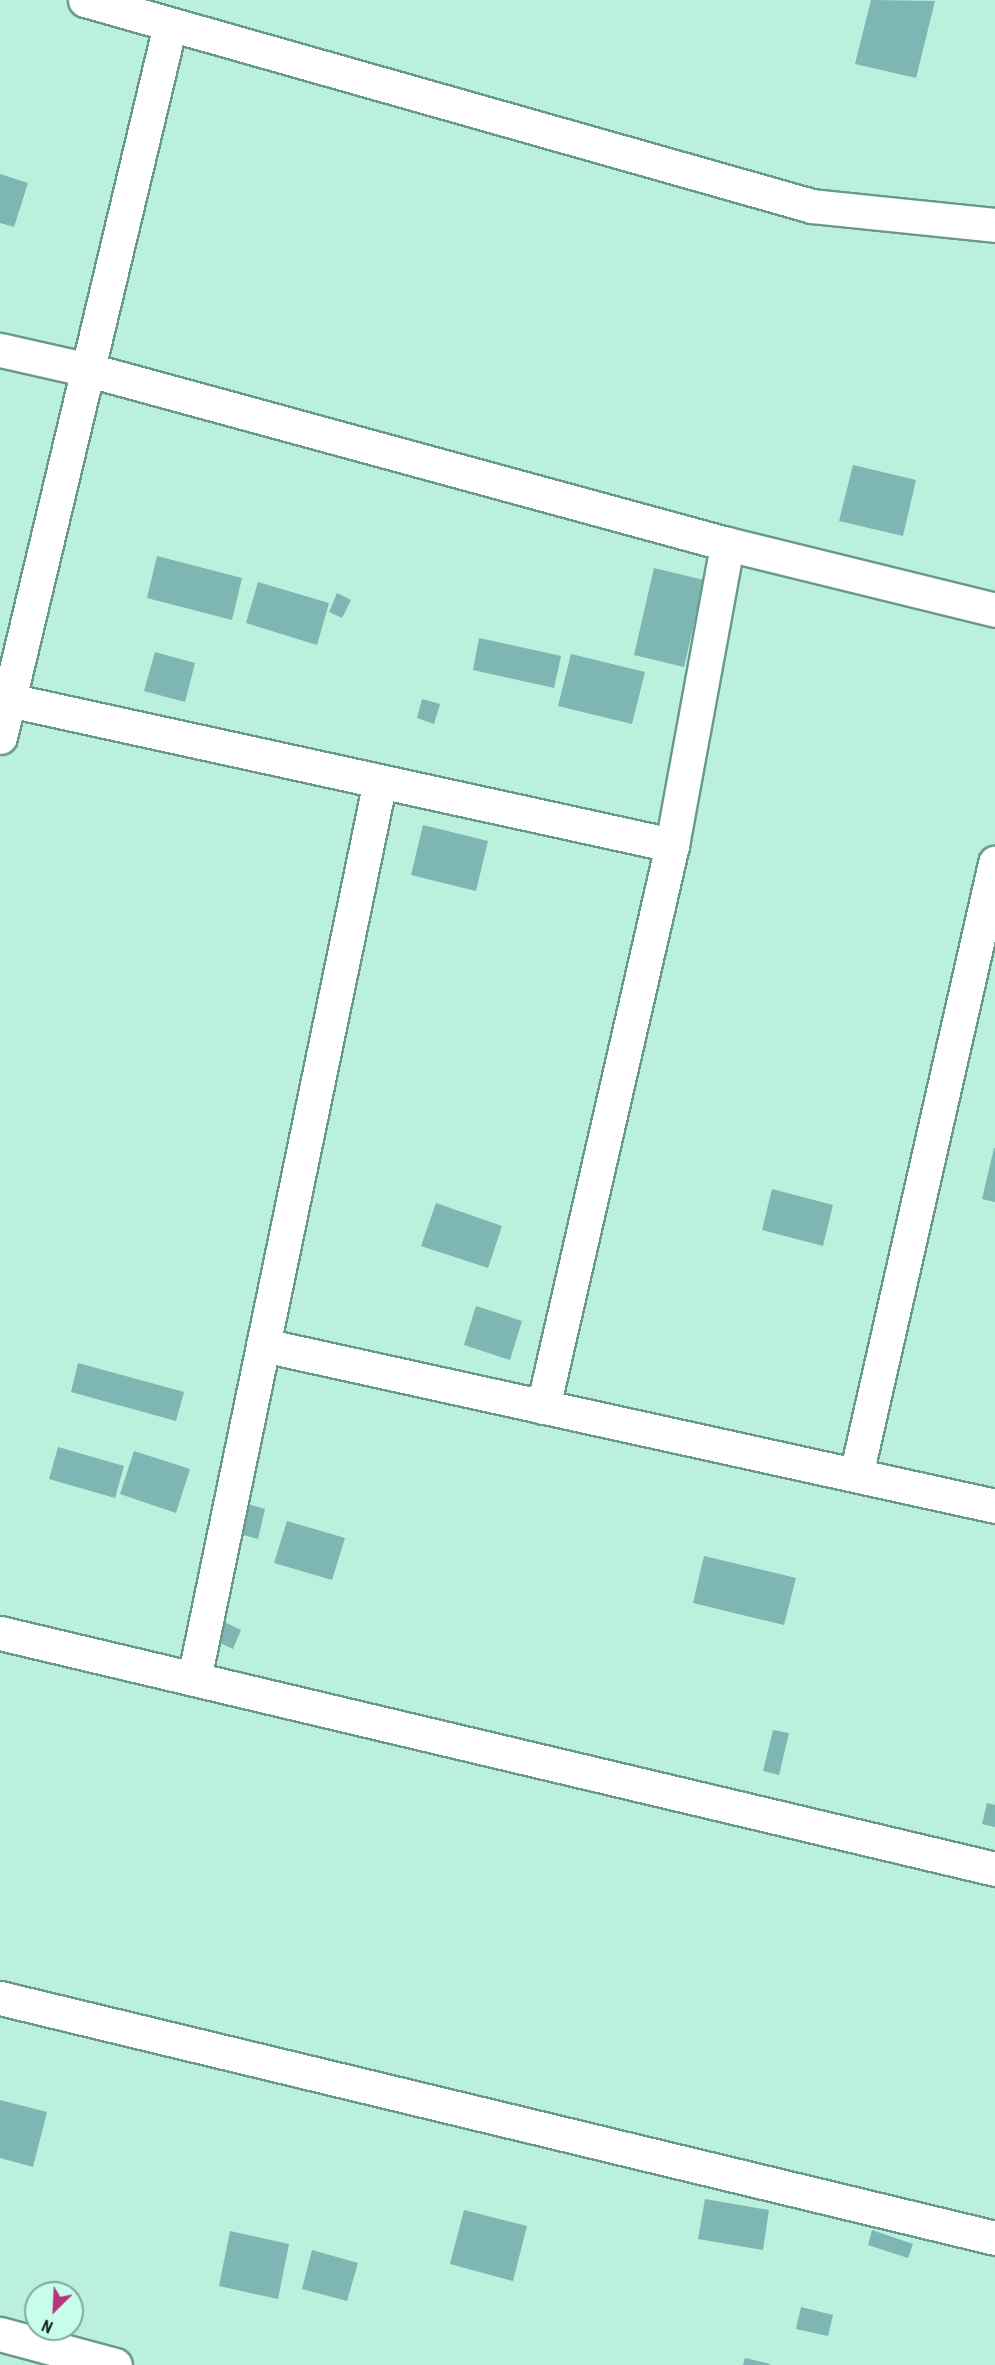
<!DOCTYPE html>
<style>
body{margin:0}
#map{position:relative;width:995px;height:2365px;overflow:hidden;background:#bbf0dd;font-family:"Roboto Condensed",sans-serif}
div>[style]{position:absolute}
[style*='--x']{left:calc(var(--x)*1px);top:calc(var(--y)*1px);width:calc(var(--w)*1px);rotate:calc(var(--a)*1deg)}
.building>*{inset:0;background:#7db6b3}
.roads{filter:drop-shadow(2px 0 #689a8a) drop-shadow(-2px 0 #689a8a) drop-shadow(0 2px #689a8a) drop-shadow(0 -2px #689a8a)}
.minor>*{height:33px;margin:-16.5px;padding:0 16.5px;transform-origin:16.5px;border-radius:16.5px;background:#fff}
span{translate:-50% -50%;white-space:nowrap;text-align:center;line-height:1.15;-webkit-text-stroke:4.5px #c8fdeb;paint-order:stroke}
.north{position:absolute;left:24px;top:2281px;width:60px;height:60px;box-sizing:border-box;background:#c8fdeb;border:2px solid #81a99b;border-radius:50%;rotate:204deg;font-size:16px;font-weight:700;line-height:24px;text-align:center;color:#162b24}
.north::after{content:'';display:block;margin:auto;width:21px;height:27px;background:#b9357b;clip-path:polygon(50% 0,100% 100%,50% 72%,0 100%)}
</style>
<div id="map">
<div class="building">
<div style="clip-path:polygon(871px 0,935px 1px,916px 78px,855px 64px)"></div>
<div style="clip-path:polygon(0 174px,28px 183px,14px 227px,0 223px)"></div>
<div style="clip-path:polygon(853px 465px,916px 480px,903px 536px,839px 521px)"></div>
<div style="clip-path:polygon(157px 556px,242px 578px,232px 620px,147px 598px)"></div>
<div style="clip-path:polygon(654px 568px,704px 580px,684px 667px,634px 655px)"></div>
<div style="clip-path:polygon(258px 582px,329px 603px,317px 645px,246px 623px)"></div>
<div style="clip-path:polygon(337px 593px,351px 600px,342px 618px,329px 612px)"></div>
<div style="clip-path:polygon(479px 638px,561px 656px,554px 688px,473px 670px)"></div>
<div style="clip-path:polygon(155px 652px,195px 663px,185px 702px,144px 691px)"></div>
<div style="clip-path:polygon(571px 654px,645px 672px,632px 724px,558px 706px)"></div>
<div style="clip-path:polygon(422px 699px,440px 704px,434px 724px,417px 718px)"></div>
<div style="clip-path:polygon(423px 825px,488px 841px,476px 891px,411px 875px)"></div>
<div style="clip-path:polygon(994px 1148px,995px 1148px,995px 1202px,982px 1199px)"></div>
<div style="clip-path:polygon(772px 1189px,833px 1205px,823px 1246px,762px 1230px)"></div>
<div style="clip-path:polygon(436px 1203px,502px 1226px,488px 1268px,421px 1246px)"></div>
<div style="clip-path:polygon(476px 1306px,522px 1321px,510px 1360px,464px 1345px)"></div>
<div style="clip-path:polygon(78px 1363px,184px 1392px,176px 1421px,71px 1392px)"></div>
<div style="clip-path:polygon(58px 1447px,124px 1466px,115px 1498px,49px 1479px)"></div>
<div style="clip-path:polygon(134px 1451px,190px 1469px,176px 1513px,120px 1494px)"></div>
<div style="clip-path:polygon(244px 1503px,265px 1509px,258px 1539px,236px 1533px)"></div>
<div style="clip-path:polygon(287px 1521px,345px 1538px,332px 1580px,274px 1563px)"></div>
<div style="clip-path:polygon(704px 1556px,796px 1578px,784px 1625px,693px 1603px)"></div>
<div style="clip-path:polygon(220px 1620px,241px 1630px,233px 1649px,211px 1639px)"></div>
<div style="clip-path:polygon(773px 1730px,789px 1733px,779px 1775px,763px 1771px)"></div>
<div style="clip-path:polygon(987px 1803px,995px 1805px,995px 1827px,982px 1824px)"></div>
<div style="clip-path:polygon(0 2100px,47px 2112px,33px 2167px,0 2158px)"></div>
<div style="clip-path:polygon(705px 2199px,769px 2210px,763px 2250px,698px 2239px)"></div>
<div style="clip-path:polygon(464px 2210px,527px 2226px,513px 2281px,450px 2264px)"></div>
<div style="clip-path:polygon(872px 2230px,913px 2244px,908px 2258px,868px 2245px)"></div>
<div style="clip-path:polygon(230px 2231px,289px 2244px,278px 2299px,219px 2286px)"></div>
<div style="clip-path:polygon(312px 2250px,358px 2263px,347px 2301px,302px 2289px)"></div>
<div style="clip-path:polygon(801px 2307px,833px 2315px,828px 2336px,796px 2329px)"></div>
<div style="clip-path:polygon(745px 2358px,770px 2364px,770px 2365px,743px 2365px)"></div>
</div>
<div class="roads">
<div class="minor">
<div style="--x:85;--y:0;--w:756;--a:15.82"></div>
<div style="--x:812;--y:206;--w:184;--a:5.9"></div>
<div style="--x:0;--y:350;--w:91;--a:12.7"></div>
<div style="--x:89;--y:370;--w:661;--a:15.26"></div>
<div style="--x:727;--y:544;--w:276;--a:13.8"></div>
<div style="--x:9;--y:700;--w:679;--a:12.34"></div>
<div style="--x:0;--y:737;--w:732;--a:-76.57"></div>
<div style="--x:263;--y:1345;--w:749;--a:12.4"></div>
<div style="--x:543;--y:1407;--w:577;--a:-77.07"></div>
<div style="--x:672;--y:845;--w:306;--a:-79.6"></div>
<div style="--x:856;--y:1475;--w:628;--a:-77.2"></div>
<div style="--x:0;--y:1633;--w:1023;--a:13.34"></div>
<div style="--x:194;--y:1679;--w:917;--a:-78.3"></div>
<div style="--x:0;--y:1998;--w:1024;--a:13.56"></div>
<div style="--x:0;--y:2334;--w:119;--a:15.1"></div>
</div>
</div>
<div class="north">N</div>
</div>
